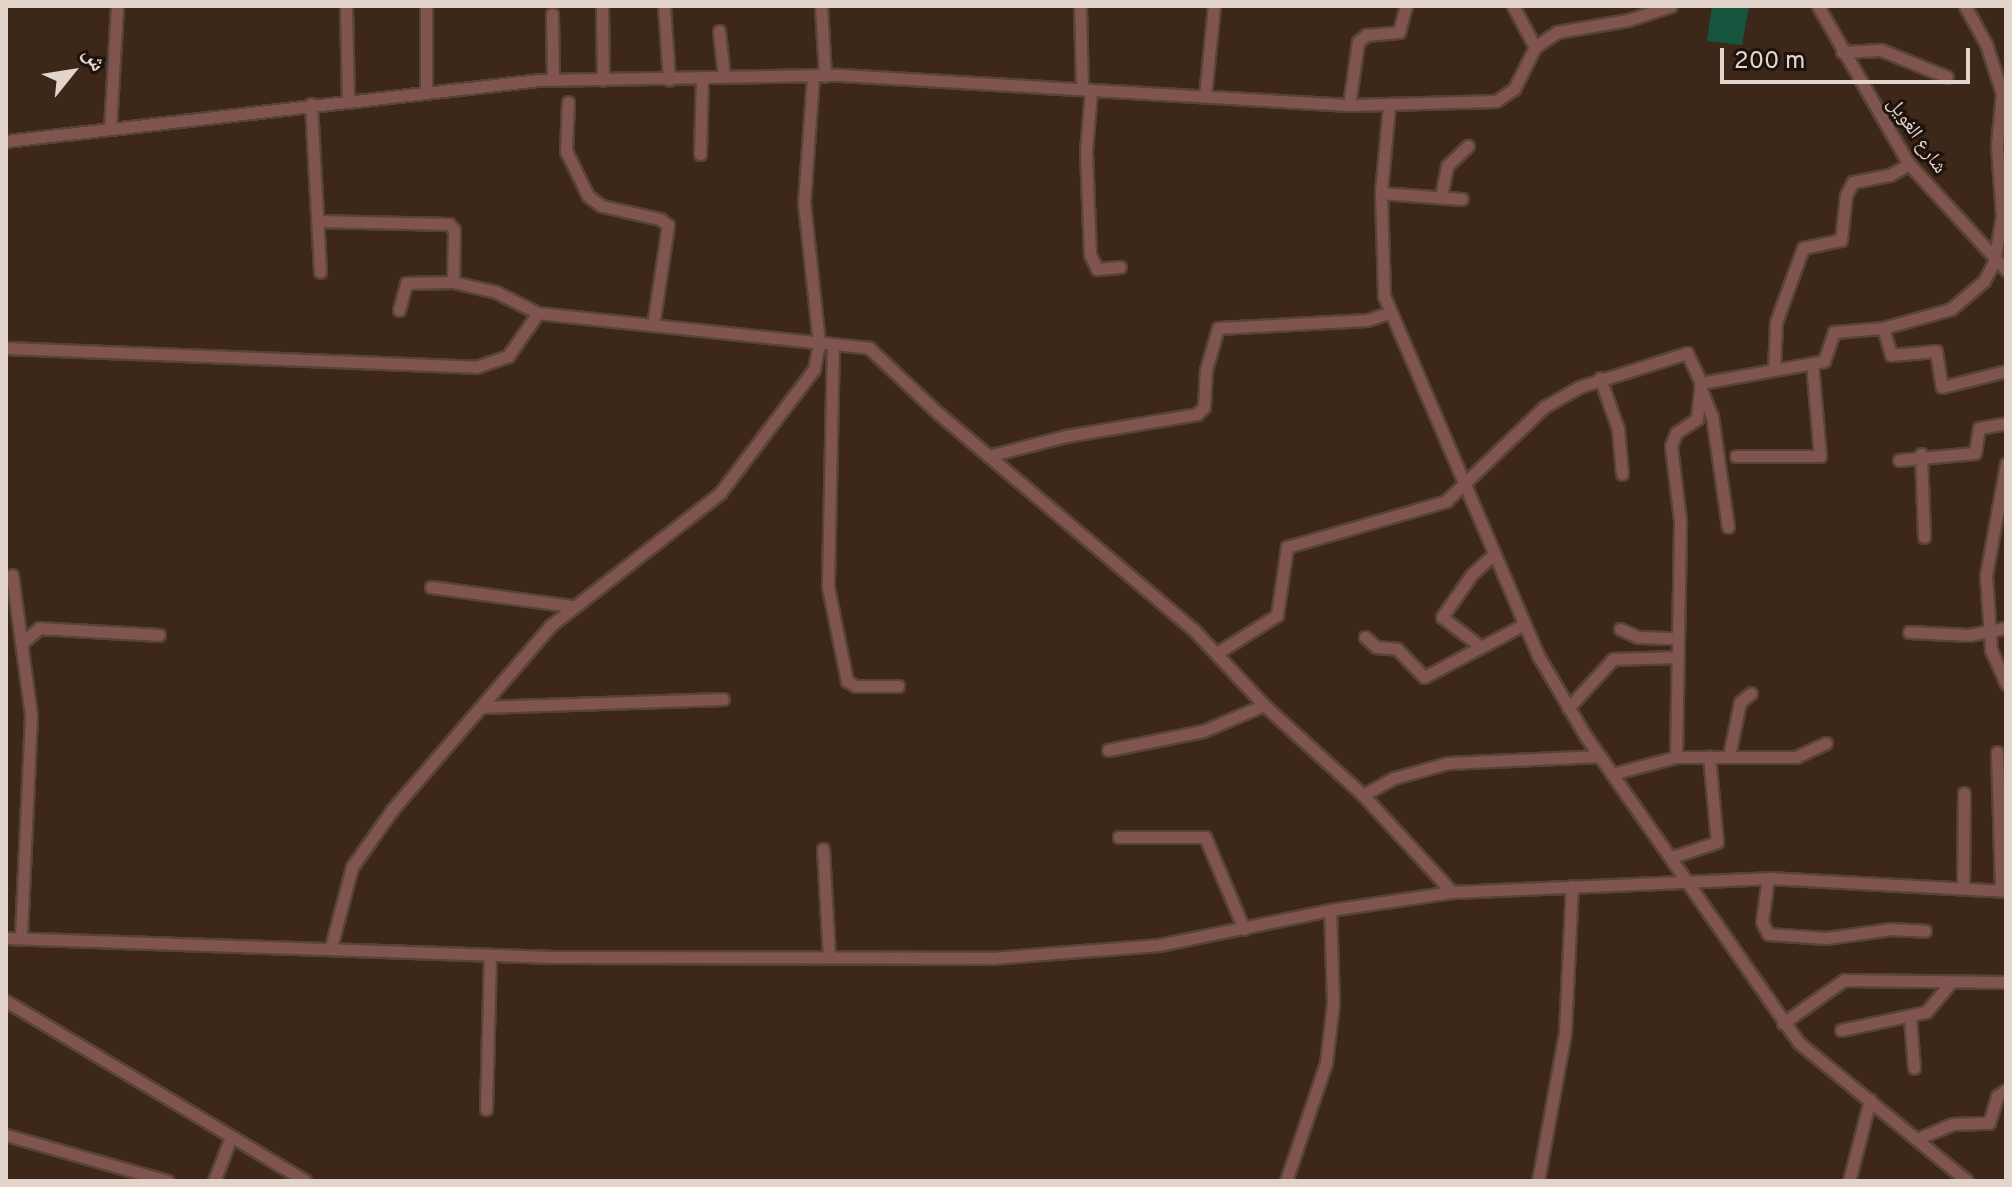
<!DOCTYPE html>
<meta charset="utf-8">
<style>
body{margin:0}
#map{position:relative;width:2012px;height:1187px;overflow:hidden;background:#3d2719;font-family:Overpass,"Noto Naskh Arabic",sans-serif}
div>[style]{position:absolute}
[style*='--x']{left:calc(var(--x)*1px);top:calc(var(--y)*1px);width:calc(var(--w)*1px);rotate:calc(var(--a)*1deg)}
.green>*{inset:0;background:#17563e}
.roads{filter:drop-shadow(2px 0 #584336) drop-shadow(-2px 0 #584336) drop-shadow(0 2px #584336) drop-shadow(0 -2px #584336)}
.minor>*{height:11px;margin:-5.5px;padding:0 5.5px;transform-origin:5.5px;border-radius:5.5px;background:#80554f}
span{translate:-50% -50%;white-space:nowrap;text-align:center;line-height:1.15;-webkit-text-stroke:6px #1d120c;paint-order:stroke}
.street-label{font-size:20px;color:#e4d5cc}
.frame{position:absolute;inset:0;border:8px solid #e4d5cc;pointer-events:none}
.north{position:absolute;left:32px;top:32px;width:80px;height:80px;-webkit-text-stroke:6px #1d120c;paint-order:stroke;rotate:60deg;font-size:22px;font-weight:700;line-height:32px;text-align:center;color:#e4d5cc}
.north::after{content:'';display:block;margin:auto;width:28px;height:36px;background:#e4d5cc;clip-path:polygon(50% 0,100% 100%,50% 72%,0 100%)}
.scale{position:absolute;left:1720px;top:48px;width:250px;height:36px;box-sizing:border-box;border:4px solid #e4d5cc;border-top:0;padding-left:10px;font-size:24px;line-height:28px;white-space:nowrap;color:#e4d5cc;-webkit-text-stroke:6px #1d120c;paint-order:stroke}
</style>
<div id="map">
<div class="green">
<div style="clip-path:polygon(1712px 6px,1749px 6px,1742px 45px,1707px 41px)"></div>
</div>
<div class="roads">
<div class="minor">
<div style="--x:346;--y:6;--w:94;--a:88.8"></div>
<div style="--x:426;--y:6;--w:84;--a:90"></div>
<div style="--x:602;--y:6;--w:74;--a:89.2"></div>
<div style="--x:664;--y:6;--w:74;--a:86.1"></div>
<div style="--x:821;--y:6;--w:70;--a:86.7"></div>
<div style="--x:1080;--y:6;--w:83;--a:88.6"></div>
<div style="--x:1513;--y:6;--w:47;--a:61.8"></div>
<div style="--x:1818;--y:6;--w:182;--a:60.1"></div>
<div style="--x:1909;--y:164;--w:144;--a:47.5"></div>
<div style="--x:1965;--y:6;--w:43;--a:61.1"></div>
<div style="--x:1986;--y:44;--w:52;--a:71.9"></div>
<div style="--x:2002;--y:93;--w:52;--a:95.5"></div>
<div style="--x:1997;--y:145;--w:71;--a:86"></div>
<div style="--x:2002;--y:216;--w:47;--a:99.9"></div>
<div style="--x:1994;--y:262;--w:21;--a:118"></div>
<div style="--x:1984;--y:281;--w:43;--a:139.7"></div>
<div style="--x:1951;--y:309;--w:71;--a:164.4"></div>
<div style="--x:1883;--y:328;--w:28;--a:73"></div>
<div style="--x:1891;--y:355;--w:45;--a:-5.1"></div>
<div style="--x:1936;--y:351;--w:36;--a:81"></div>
<div style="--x:1942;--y:387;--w:66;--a:-14"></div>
<div style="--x:552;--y:14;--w:66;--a:89.1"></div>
<div style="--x:719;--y:31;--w:46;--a:83.8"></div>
<div style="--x:1842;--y:52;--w:39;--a:-3"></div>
<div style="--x:1881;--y:50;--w:71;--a:22.2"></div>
<div style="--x:1091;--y:91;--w:60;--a:94.8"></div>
<div style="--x:1086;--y:151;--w:104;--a:87.8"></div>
<div style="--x:1090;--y:255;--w:16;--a:63"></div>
<div style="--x:1097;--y:269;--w:23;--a:-5"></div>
<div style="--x:1205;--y:96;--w:90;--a:-84.3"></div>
<div style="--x:568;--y:102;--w:49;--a:92.3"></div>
<div style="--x:566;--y:151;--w:50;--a:63.9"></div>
<div style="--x:588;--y:196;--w:17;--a:36"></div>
<div style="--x:602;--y:206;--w:59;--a:12.6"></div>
<div style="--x:660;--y:219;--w:10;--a:37"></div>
<div style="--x:668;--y:225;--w:101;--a:98.5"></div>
<div style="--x:311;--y:104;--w:168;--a:86.9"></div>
<div style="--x:1349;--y:105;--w:64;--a:-81.9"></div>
<div style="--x:1358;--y:42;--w:11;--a:-41"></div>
<div style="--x:1366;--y:35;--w:33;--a:-5"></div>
<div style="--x:1399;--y:32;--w:27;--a:-75"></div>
<div style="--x:1389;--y:106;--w:87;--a:95.3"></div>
<div style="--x:1381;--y:193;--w:103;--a:88.3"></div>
<div style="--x:1384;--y:296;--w:393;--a:66.8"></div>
<div style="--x:1539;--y:657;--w:91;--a:59.5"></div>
<div style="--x:1585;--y:735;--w:374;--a:55.2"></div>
<div style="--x:1798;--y:1042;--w:219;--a:39.4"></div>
<div style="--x:110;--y:128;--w:122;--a:-86.7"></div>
<div style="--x:6;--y:141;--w:536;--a:-6.53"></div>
<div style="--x:539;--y:80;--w:301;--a:-1"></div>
<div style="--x:840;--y:75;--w:510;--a:3.37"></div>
<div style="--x:1349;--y:105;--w:147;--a:-1.6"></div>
<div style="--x:1496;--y:101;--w:22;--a:-34"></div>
<div style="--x:1514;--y:89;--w:47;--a:-63.4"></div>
<div style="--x:1535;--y:47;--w:27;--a:-34"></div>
<div style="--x:1557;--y:32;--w:72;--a:-9.6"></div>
<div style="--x:1628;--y:20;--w:45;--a:-18"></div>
<div style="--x:700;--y:154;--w:76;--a:-88.5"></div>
<div style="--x:1381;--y:193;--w:81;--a:4.2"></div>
<div style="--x:1441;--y:197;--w:32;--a:-79"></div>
<div style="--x:1447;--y:166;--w:29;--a:-44"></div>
<div style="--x:318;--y:221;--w:131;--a:1.3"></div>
<div style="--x:449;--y:224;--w:8;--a:50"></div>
<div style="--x:454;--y:230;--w:52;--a:91.1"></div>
<div style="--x:453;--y:282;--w:44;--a:13.1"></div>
<div style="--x:496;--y:292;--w:47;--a:26.6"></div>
<div style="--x:538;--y:313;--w:333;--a:6"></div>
<div style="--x:869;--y:348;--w:95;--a:43.3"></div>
<div style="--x:938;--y:413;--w:334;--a:40.3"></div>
<div style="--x:1193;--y:629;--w:104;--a:46.9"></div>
<div style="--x:1264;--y:705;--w:134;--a:42.3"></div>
<div style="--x:1363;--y:795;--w:132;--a:47.5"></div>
<div style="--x:399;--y:310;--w:28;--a:-75"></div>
<div style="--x:406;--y:283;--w:47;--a:-1.2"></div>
<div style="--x:833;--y:344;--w:243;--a:91.2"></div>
<div style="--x:828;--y:587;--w:96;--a:78.6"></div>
<div style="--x:847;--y:681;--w:10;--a:29"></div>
<div style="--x:856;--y:686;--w:42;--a:0"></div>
<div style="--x:6;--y:348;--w:470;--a:2.3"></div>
<div style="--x:476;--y:367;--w:34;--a:-19"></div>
<div style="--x:508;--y:356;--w:52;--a:-55.1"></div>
<div style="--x:1774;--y:370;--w:48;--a:-87.6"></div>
<div style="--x:1776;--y:322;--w:79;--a:-70"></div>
<div style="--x:1803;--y:248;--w:39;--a:-12"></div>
<div style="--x:1841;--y:240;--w:45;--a:-83.7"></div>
<div style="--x:1846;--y:195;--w:15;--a:-62"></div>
<div style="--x:1853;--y:182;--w:38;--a:-11"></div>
<div style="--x:1890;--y:175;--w:22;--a:-30"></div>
<div style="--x:1600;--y:378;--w:54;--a:70.6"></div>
<div style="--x:1618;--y:429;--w:45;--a:84.9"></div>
<div style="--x:1700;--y:387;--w:31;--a:68"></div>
<div style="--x:1712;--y:416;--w:112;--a:81.8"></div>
<div style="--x:1921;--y:454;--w:83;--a:87.9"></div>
<div style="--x:988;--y:456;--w:81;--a:-14.4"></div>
<div style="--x:1066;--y:436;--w:133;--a:-9.5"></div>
<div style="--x:1197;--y:414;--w:10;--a:-45"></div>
<div style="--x:1204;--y:407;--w:37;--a:-87"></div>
<div style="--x:1206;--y:370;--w:44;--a:-74.1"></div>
<div style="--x:1218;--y:328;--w:149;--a:-3.1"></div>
<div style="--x:1367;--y:320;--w:23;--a:-18"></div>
<div style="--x:1736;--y:456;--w:84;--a:0"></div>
<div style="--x:1820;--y:456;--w:93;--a:-94.9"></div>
<div style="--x:1899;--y:460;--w:76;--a:-5.3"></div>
<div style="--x:1975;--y:453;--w:25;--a:-81"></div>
<div style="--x:1979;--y:428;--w:27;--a:-10"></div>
<div style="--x:2006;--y:464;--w:113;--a:100.2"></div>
<div style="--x:1986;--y:575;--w:75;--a:86.2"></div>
<div style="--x:1991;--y:650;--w:37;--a:66"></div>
<div style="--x:12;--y:575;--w:141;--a:82.3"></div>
<div style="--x:31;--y:715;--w:223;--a:92.6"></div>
<div style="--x:431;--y:587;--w:142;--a:7.7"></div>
<div style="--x:1620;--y:629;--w:20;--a:24"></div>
<div style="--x:1638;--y:637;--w:38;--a:2"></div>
<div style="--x:1909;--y:632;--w:60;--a:2.9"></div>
<div style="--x:1969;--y:635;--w:38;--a:-11"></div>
<div style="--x:1365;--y:637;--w:15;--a:42"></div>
<div style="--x:1376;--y:647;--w:21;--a:5"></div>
<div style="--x:1397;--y:649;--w:39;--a:46"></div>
<div style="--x:1424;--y:677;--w:112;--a:-27.7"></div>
<div style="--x:22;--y:643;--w:23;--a:-41"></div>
<div style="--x:39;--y:628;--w:120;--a:3.3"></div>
<div style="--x:1481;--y:647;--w:49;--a:-142.4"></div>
<div style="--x:1442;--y:617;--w:52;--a:-55.1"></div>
<div style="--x:1472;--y:574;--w:28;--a:-42"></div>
<div style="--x:1217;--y:653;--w:71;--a:-32.3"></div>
<div style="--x:1277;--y:615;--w:69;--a:-81.6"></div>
<div style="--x:1287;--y:547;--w:166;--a:-16.1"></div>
<div style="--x:1446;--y:501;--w:136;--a:-43.8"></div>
<div style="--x:1544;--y:407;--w:40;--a:-29.7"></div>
<div style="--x:1579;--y:387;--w:113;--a:-17.5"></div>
<div style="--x:1687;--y:353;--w:33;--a:65"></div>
<div style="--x:1701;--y:383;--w:125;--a:-10.1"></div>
<div style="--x:1824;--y:361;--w:31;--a:-71"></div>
<div style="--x:1834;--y:332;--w:49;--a:-4.7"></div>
<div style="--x:482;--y:707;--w:241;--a:-1.9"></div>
<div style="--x:1568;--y:708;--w:67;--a:-47.4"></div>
<div style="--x:1613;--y:659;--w:63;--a:-1.8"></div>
<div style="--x:1108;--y:750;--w:97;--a:-11.3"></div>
<div style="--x:1203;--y:731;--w:66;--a:-23.1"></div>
<div style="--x:1997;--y:752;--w:138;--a:88.3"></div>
<div style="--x:1729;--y:756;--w:55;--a:-78.5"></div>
<div style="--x:1740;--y:702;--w:14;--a:-39"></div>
<div style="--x:1676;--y:757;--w:120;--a:0"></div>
<div style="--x:1796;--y:757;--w:33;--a:-25"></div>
<div style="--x:1612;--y:774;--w:66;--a:-14.9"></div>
<div style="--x:1676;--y:757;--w:237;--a:-89"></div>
<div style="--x:1680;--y:520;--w:75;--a:-96.9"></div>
<div style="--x:1671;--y:446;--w:14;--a:-69"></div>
<div style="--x:1676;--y:433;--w:25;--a:-34"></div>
<div style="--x:1697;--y:419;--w:36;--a:-84"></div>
<div style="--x:1363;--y:795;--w:35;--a:-29"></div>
<div style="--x:1394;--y:778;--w:56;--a:-15.5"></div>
<div style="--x:1448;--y:763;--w:152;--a:-2.6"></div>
<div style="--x:1119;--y:837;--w:86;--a:0"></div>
<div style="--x:1205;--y:837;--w:100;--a:67"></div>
<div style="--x:823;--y:849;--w:106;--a:86.8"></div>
<div style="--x:1672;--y:857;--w:47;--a:-18.4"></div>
<div style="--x:1717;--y:842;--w:86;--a:-95.3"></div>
<div style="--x:1768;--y:878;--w:44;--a:97.8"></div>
<div style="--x:1762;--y:922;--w:13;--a:63"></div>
<div style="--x:1768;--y:934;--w:58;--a:3.9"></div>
<div style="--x:1826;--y:938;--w:66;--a:-7.9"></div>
<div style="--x:1891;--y:929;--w:34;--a:3"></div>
<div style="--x:1963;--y:887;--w:94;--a:-89.4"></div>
<div style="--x:6;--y:938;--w:548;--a:1.99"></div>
<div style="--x:554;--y:957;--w:437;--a:0.1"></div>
<div style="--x:991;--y:958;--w:169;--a:-4.4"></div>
<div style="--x:1159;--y:945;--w:175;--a:-11.6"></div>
<div style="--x:1330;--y:910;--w:123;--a:-8.4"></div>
<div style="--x:1452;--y:892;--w:316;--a:-2.5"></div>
<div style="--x:1768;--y:878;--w:238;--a:3.1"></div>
<div style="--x:331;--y:947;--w:83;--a:-75.3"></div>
<div style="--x:352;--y:867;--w:70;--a:-54.9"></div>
<div style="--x:392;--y:810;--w:243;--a:-49.3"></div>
<div style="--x:550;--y:626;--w:216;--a:-38"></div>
<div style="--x:720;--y:493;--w:156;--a:-52.8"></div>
<div style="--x:814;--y:369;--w:26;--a:-79"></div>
<div style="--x:819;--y:343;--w:142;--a:-96.1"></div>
<div style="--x:804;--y:202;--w:126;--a:-85.9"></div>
<div style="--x:6;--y:1001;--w:349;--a:31"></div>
<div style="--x:1910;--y:1019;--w:49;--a:85.3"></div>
<div style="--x:1783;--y:1023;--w:75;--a:-35.2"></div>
<div style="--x:1844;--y:980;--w:162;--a:0.7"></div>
<div style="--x:1841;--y:1030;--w:87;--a:-12"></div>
<div style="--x:1926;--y:1012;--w:39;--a:-50"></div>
<div style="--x:486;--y:1109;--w:153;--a:-88.5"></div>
<div style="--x:6;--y:1135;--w:168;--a:15.9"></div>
<div style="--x:1917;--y:1139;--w:38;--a:-23"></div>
<div style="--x:1952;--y:1124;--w:37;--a:-2"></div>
<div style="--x:1989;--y:1123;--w:28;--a:-73"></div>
<div style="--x:1997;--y:1096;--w:11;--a:-34"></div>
<div style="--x:214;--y:1181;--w:47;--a:-68.9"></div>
<div style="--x:1286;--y:1181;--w:125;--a:-71.3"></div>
<div style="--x:1326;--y:1063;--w:60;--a:-83.3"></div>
<div style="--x:1333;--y:1003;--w:93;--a:-91.8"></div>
<div style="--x:1538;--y:1181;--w:151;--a:-79.7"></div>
<div style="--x:1565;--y:1032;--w:146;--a:-87.3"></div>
<div style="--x:1849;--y:1181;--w:84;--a:-75.5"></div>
</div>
</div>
<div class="street-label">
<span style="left:1916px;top:136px;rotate:55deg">شارع الغويل</span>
</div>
<div class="frame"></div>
<div class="north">ش</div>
<div class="scale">200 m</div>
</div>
